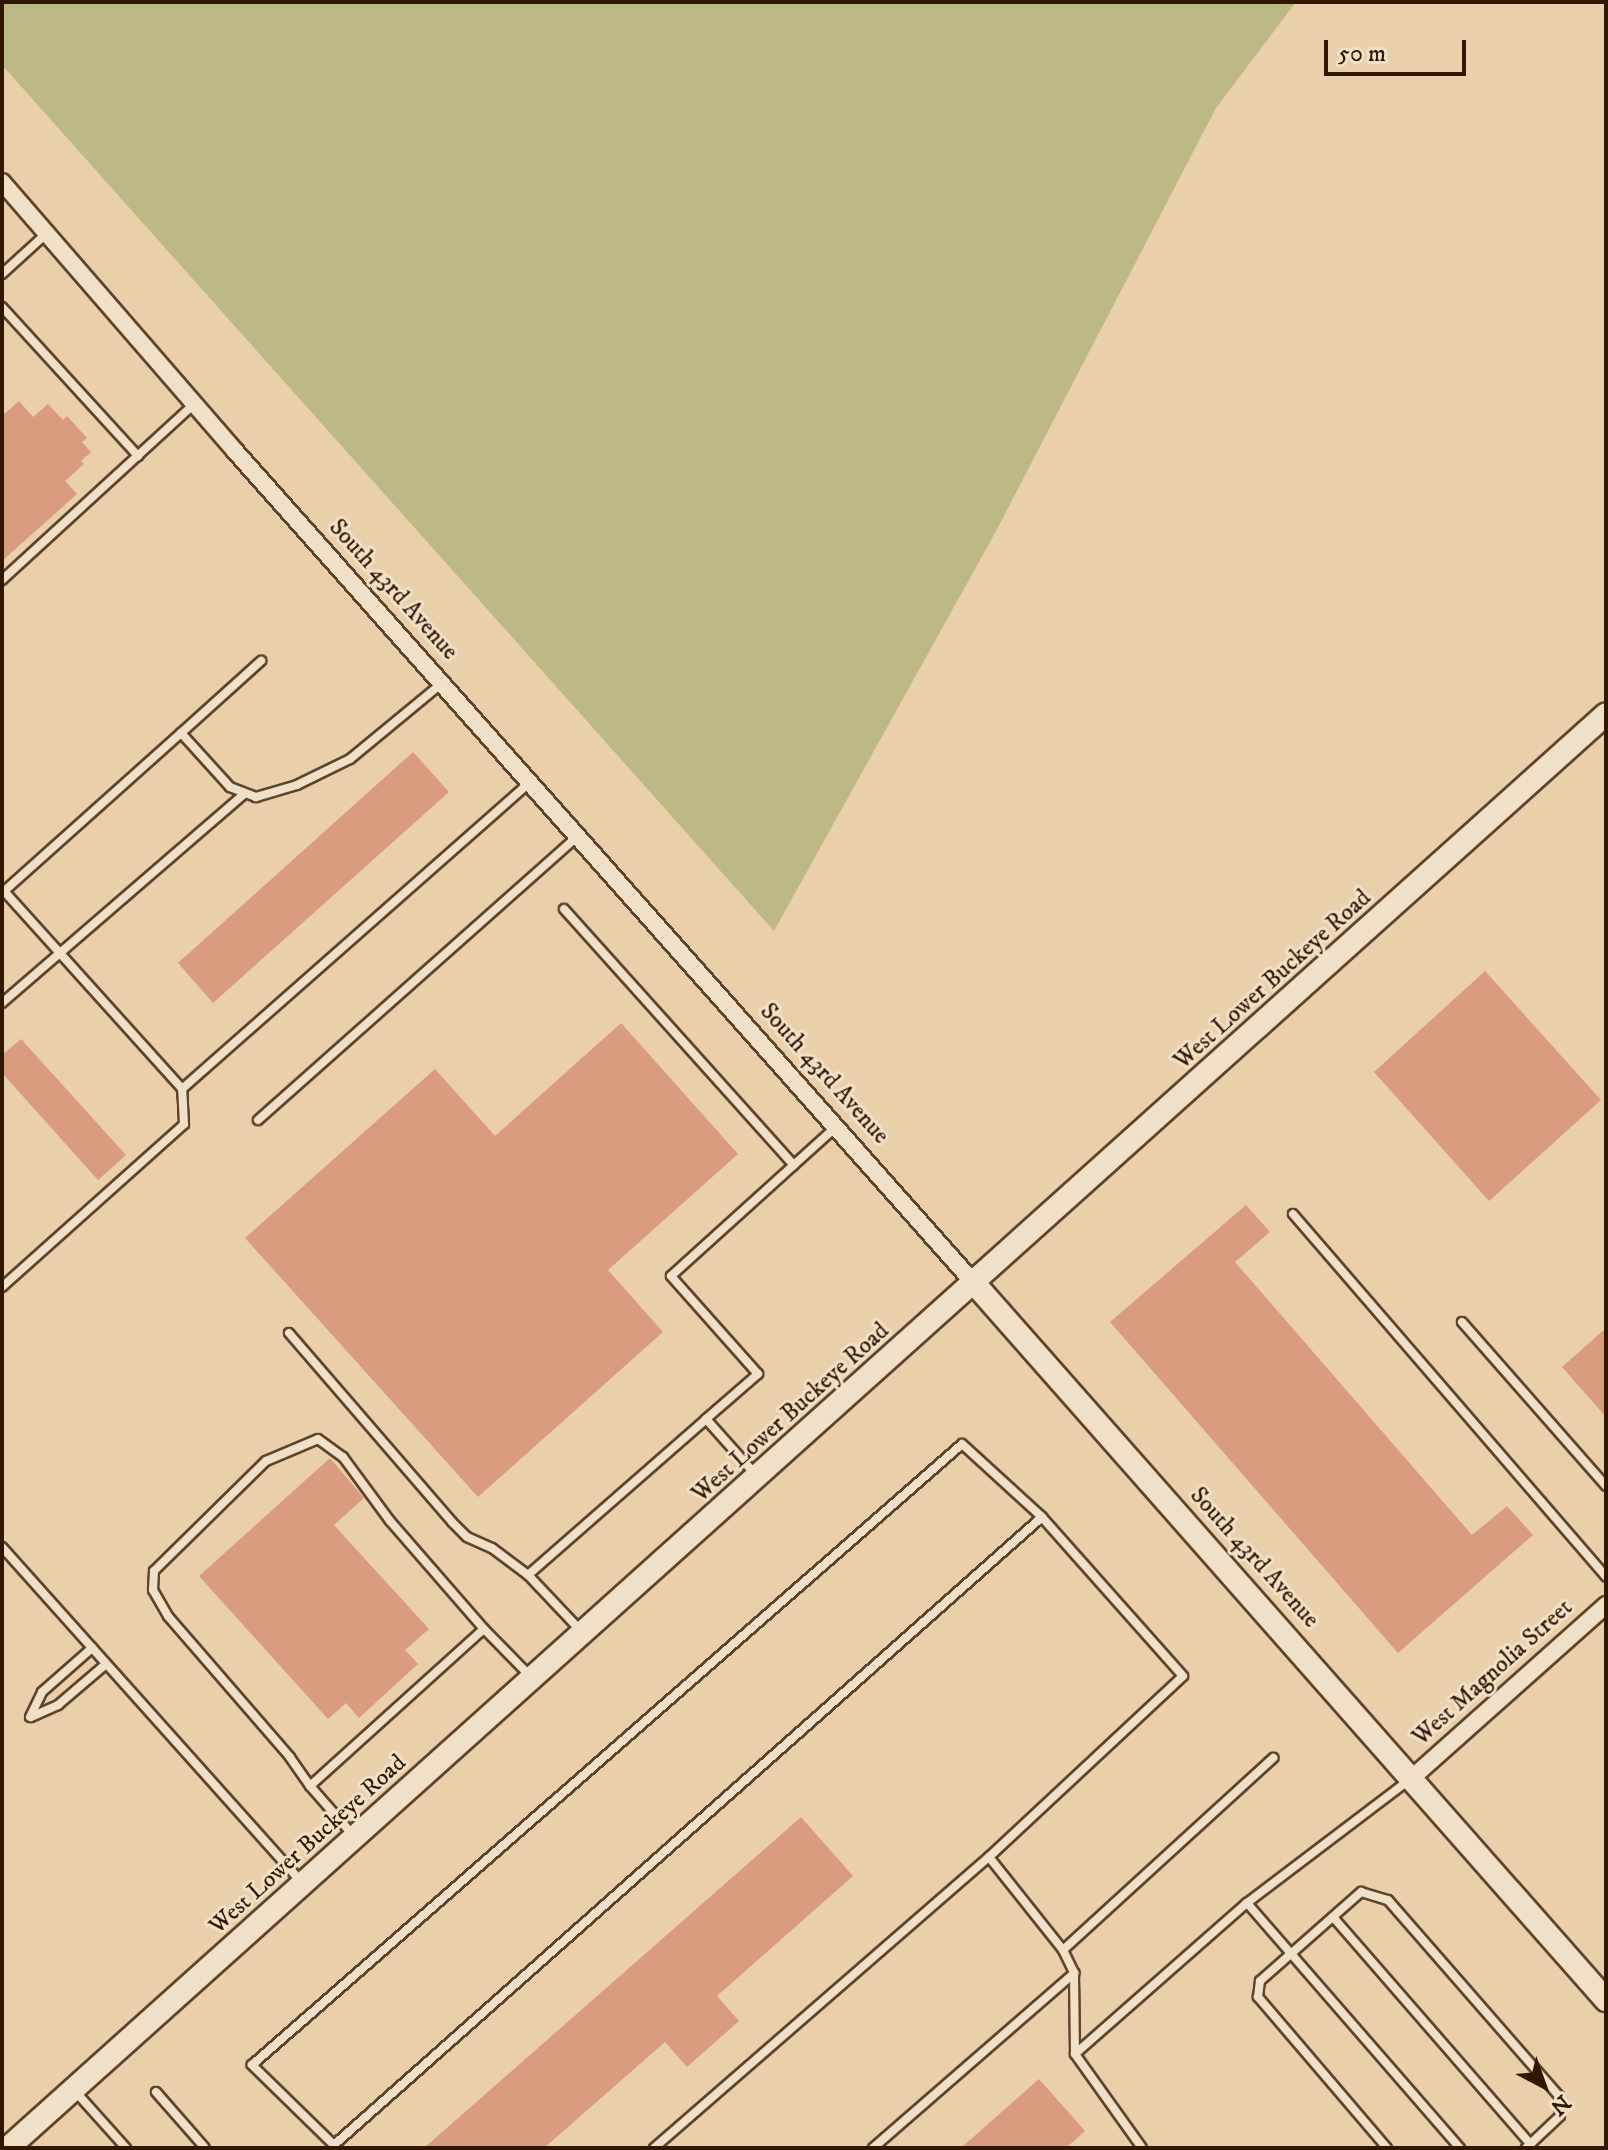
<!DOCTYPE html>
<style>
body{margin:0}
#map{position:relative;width:1608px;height:2150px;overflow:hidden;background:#ead0aa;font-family:"IM FELL DW Pica",serif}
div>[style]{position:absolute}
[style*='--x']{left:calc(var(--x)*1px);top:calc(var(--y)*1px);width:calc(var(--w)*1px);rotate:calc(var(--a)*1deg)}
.green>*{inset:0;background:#bdb984}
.building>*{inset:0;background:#db9b7e}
.roads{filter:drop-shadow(2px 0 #5f442a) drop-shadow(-2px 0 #5f442a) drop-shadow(0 2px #5f442a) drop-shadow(0 -2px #5f442a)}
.service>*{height:8px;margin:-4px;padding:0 4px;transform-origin:4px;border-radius:4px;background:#f1e0c8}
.minor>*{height:16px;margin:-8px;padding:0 8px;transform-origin:8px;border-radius:8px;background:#f1e0c8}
.secondary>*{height:22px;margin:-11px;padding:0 11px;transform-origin:11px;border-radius:11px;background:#f1e0c8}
span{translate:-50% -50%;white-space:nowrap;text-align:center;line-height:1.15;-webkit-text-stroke:6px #f1e0c8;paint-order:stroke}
.street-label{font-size:24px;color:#311600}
.frame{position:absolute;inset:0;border:4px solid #311600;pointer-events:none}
.north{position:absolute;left:1504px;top:2046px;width:80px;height:80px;-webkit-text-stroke:6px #f1e0c8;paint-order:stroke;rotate:139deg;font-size:22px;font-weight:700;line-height:32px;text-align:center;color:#311600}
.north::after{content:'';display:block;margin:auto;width:28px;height:36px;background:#311600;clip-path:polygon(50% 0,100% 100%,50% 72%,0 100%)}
.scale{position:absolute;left:1324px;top:40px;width:142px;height:36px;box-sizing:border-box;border:4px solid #311600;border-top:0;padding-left:10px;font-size:24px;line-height:28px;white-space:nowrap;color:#311600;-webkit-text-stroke:6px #f1e0c8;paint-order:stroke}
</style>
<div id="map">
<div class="green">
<div style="clip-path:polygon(2px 2px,1296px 2px,1216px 108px,995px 533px,774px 931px,2px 65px)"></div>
</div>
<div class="building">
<div style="clip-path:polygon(19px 401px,33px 417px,48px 404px,63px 420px,67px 416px,87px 438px,82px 442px,91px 452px,81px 461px,84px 464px,65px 481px,77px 494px,2px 561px,2px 416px)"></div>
<div style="clip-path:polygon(413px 752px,449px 792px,213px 1003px,178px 963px)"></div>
<div style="clip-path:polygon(1485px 971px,1601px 1100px,1489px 1201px,1374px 1072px)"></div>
<div style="clip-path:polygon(621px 1023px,738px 1154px,608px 1270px,663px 1332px,478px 1497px,245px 1238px,435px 1069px,495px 1136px)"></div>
<div style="clip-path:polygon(21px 1039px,126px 1155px,98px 1180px,2px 1073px,2px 1055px)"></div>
<div style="clip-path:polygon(1246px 1205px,1270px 1232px,1235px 1262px,1472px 1535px,1507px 1506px,1533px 1535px,1398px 1653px,1110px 1322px)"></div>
<div style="clip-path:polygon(1606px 1328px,1606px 1417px,1562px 1367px)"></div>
<div style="clip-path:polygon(330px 1458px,364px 1498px,334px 1525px,429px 1629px,405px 1650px,418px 1664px,359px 1718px,346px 1703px,328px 1719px,199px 1576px)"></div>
<div style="clip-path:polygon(801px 1817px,853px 1876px,717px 1996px,739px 2021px,687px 2067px,665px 2042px,544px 2148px,424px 2148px)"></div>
<div style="clip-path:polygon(1039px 2079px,1085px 2131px,1066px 2148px,961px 2148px)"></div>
</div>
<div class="roads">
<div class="service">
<div style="--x:2;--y:274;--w:59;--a:-42.3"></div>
<div style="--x:2;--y:307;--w:202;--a:47.6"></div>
<div style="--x:2;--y:580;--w:260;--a:-42.5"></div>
<div style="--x:441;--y:684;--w:118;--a:140.5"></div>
<div style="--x:350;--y:759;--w:59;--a:153.9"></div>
<div style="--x:297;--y:785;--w:43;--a:163.7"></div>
<div style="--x:256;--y:797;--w:28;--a:-159"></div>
<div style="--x:230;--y:787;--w:73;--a:-132.2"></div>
<div style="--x:181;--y:733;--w:237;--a:138.2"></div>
<div style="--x:4;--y:891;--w:266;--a:48"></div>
<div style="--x:182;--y:1089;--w:463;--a:-41.4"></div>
<div style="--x:181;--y:733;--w:108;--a:-42"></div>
<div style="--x:564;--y:909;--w:344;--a:48.1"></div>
<div style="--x:2;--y:1003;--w:321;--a:-40.8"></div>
<div style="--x:258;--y:1120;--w:426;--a:-41.6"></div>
<div style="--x:1293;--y:1214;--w:479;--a:49.2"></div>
<div style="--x:2;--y:1287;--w:244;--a:-41.8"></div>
<div style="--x:184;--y:1124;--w:35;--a:-93"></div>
<div style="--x:1462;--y:1322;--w:218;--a:48.7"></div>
<div style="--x:289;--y:1333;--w:250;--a:49.2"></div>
<div style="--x:452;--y:1522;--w:21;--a:45"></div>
<div style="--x:467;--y:1537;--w:27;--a:24"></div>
<div style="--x:492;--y:1548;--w:45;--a:36.9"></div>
<div style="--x:706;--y:1419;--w:69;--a:-40.9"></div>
<div style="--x:758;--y:1374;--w:131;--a:-131.6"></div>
<div style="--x:671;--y:1276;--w:221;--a:-42.1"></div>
<div style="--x:2;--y:1547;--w:450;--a:48.2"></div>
<div style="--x:581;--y:1631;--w:77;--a:-133.4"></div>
<div style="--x:528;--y:1575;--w:237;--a:-41.2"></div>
<div style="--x:706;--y:1419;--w:74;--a:48.3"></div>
<div style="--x:30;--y:1717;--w:28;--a:-64"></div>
<div style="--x:42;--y:1692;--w:67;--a:-41.3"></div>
<div style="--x:31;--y:1717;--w:30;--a:-24"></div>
<div style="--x:58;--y:1705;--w:63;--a:-40.5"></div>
<div style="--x:310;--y:1786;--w:35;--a:-125"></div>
<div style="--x:290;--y:1757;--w:186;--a:-130.9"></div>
<div style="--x:168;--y:1616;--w:30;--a:-120"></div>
<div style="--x:153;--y:1590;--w:19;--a:-87"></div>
<div style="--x:154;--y:1571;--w:157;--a:-44.5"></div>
<div style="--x:266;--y:1461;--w:56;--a:-22.9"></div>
<div style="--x:318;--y:1439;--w:31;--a:36"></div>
<div style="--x:343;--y:1457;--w:79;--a:53.7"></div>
<div style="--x:390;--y:1521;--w:143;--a:49"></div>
<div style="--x:353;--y:1835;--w:65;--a:-131.3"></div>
<div style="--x:310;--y:1786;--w:234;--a:-42.1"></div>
<div style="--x:484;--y:1629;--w:69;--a:45.6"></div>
<div style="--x:989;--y:1857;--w:119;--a:51.5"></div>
<div style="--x:1063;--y:1950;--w:25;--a:64"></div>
<div style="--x:1074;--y:1973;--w:81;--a:89.3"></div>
<div style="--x:1075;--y:2054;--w:115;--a:54.5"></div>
<div style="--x:1247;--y:1903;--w:325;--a:49"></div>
<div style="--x:1333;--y:1917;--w:301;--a:49"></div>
<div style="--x:1063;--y:1950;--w:285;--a:-42.4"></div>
<div style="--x:1075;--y:2054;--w:229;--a:-41.3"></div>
<div style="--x:1247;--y:1903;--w:203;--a:-37.2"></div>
<div style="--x:74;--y:2090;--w:78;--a:48.1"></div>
<div style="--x:156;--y:2092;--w:74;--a:48.8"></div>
<div style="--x:654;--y:2148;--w:444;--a:-41"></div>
<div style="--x:989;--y:1857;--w:265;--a:-43"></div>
<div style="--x:1183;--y:1676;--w:213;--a:-131.6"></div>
<div style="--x:1042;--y:1517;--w:946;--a:138.43"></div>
<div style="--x:334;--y:2145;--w:115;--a:-135.7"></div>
<div style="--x:252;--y:2065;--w:943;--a:-41.17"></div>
<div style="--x:962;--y:1444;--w:108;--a:42.4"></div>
<div style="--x:873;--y:2148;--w:267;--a:-41"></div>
<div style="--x:1387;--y:2148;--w:199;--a:-130.5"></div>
<div style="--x:1258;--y:1997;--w:16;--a:-83"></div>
<div style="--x:1260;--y:1981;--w:135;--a:-41.4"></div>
<div style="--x:1361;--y:1892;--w:28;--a:17"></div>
<div style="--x:1388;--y:1900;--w:260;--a:48.9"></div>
<div style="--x:1559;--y:2096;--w:20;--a:87"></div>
<div style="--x:1560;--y:2116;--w:47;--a:136.7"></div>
</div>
<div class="minor">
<div style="--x:2;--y:182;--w:356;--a:49.1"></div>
<div style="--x:235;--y:451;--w:1113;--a:48.39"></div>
<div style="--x:1413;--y:1777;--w:259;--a:-41.7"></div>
</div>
<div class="secondary">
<div style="--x:974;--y:1283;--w:956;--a:48.61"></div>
<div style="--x:8;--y:2148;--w:2147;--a:-41.9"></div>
</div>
</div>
<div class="street-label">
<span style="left:393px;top:590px;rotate:48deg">South 43rd Avenue</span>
<span style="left:1273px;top:980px;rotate:-42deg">West Lower Buckeye Road</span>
<span style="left:824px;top:1074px;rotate:48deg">South 43rd Avenue</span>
<span style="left:791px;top:1413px;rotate:-42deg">West Lower Buckeye Road</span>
<span style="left:1254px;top:1558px;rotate:48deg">South 43rd Avenue</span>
<span style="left:1493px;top:1673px;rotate:-42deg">West Magnolia Street</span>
<span style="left:308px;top:1845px;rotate:-42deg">West Lower Buckeye Road</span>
</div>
<div class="frame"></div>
<div class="north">N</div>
<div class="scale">50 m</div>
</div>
